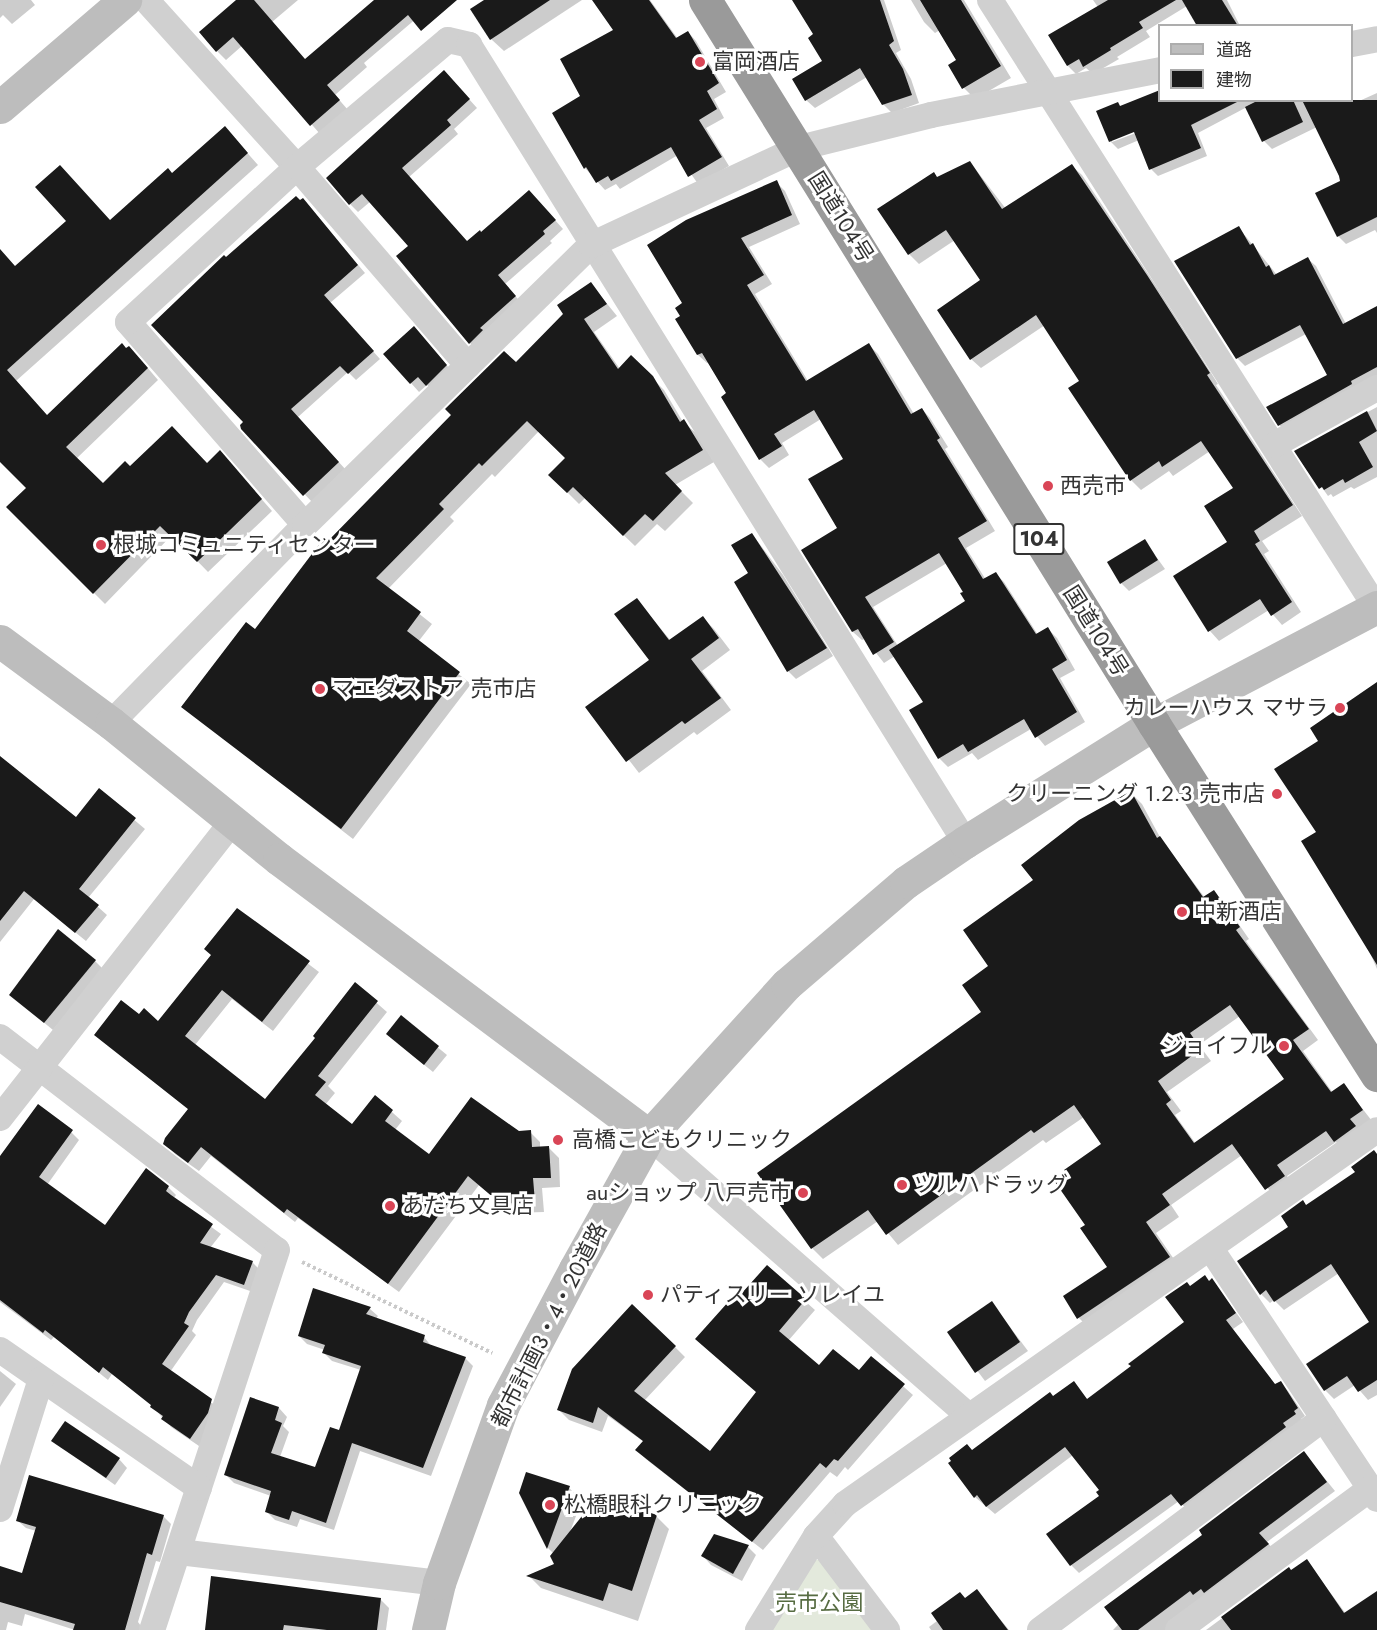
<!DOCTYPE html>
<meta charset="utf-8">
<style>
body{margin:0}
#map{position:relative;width:1377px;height:1630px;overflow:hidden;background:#fff;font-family:Jost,"Noto Sans JP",sans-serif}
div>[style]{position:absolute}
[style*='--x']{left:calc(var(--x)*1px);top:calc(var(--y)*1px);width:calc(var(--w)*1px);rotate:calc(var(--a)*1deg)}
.green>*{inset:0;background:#e3e9dc}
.shadow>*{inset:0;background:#0003}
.building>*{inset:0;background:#1a1a1a}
.path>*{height:4px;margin-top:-2px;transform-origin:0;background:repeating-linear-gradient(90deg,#cacaca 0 3px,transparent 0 6px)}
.street>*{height:26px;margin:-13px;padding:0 13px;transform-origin:13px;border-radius:13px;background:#d0d0d0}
.secondary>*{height:33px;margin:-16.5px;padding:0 16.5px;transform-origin:16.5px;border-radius:16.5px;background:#bdbdbd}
.highway>*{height:33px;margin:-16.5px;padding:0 16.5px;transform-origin:16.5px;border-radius:16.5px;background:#9a9a9a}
.dots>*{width:16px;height:16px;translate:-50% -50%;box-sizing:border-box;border:3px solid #fff;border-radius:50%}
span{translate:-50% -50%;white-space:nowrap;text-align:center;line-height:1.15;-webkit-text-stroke:6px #fff;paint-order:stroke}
.shield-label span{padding:2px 4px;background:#fff;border:2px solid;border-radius:4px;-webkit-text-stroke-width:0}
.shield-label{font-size:21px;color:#333;font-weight:700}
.poi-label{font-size:22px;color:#333}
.left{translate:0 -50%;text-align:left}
.right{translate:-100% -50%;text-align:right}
.street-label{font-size:22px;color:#333}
.park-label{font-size:22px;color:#576c42}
.legend{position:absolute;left:1158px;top:24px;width:195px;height:78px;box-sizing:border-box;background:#fff;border:2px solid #adadad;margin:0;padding:8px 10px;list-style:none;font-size:18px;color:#333}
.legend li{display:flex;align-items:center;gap:12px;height:30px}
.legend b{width:30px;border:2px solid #adadad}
</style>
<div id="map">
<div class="green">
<div style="clip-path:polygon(811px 1560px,821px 1560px,876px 1630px,769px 1630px)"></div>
</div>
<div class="shadow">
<div style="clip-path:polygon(0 0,31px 0,35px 5px,12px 24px,3px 15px,0 18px)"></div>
<div style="clip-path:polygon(238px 0,298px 0,272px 22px,305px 60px,376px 0,438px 0,364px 63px,367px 67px,335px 95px,348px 110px,320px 134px,243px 45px,226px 60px,217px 51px)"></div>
<div style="clip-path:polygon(487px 0,582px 0,504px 51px,491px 39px)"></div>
<div style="clip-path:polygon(599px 0,650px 0,678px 39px,688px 32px,696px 41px,726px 92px,714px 99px,724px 118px,706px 128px,729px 166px,698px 184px,678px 155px,620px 189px,616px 184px,605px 190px,585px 168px,582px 97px,615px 30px)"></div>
<div style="clip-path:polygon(794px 0,884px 0,901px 50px,896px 53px,911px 79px,919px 103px,892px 113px,883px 104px,867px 77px,815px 108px,806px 100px,824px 61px,815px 35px)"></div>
<div style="clip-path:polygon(911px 0,964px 0,1011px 78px,975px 99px,964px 88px,958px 61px,940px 30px,935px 33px,924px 22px)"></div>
<div style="clip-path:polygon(1093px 0,1227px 0,1240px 26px,1199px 26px,1187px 6px,1146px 31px,1150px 37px,1117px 57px,1119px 59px,1093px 74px,1086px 68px,1076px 74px,1068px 66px,1050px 36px,1098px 7px)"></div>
<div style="clip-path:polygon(452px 80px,477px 108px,454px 129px,458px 134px,409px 177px,467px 243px,537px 200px,563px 229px,550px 241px,552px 243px,505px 284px,523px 305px,478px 351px,470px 343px,410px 246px,371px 201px,358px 212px,350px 204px)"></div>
<div style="clip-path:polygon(evenodd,1377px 93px,1377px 233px,1375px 230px,1346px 244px,1338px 236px,1342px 182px,1317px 127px,1272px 149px,1264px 141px,1247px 107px,1198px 133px,1207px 156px,1158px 176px,1151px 169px,1139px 140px,1118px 149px,1110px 141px,1121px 107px,1160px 100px,1345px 100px,1348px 106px,1377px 93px,1140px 128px,1141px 131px,1112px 142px,1112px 139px,1140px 128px)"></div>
<div style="clip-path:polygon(235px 139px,258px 165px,16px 381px,48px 417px,140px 359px,158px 380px,76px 459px,103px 485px,130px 468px,230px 463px,272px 511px,208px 572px,172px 535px,105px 604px,8px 507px,28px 488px,0 461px,0 260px,16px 267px,110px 222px,172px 175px)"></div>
<div style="clip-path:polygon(970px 162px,1006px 209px,1072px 166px,1082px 175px,1157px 287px,1218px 384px,1216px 385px,1302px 516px,1262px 541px,1269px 551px,1264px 554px,1301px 612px,1282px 625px,1269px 610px,1219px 641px,1210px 631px,1229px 543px,1235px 488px,1210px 451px,1173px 476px,1169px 471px,1141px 490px,1131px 480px,1081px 382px,1045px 325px,981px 368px,971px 359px,983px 281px,955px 240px,919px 264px,909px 254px,938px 178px)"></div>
<div style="clip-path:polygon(evenodd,776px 182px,785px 191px,800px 224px,749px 247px,772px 284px,755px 294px,808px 381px,869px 345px,878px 354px,914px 414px,922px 409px,930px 418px,948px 447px,945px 449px,995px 531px,966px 548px,986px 580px,995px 573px,1004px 582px,1038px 635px,1048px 629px,1057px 638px,1075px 670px,1060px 678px,1085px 722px,1045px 746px,1031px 729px,978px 760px,972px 753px,948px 767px,939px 758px,925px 702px,895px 656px,884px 663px,865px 639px,862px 640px,853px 632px,803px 551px,839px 529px,845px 459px,821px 419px,782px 443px,789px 455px,769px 468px,760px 459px,728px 394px,709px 362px,707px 363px,698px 355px,677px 320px,682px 316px,684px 304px,776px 182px,947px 563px,968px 602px,898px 646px,873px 607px,947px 563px)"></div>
<div style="clip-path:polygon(303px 200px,365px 273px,330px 303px,380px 359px,356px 380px,348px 372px,298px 417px,346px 470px,312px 502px,242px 428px,245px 422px,226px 259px)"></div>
<div style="clip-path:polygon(1239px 228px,1277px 275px,1308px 259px,1316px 266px,1346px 324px,1377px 308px,1377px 383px,1287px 432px,1279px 425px,1329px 376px,1306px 334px,1245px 366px,1237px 358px,1176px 262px)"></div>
<div style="clip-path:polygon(591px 284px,617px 316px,594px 332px,620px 369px,652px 378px,664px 390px,683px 422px,696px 433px,714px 462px,675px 485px,693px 503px,665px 531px,657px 524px,635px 546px,585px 498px,579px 504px,550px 475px,567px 458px,539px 431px,495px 477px,492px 474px,450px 517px,454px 521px,388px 589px,432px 624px,418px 642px,471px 684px,353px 839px,183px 707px,255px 631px,328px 543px,516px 365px)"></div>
<div style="clip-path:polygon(422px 336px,454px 374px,435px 393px,427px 385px,419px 392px,385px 354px)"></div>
<div style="clip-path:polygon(1377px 407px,1377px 477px,1354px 489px,1351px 487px,1333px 497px,1331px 494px,1328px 496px,1296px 451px)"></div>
<div style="clip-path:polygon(752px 534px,783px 575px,833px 656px,796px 679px,788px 671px,750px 574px)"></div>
<div style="clip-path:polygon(1145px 541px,1165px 569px,1129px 591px,1121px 583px)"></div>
<div style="clip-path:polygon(637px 600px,671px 641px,703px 618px,714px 629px,730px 650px,702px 671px,731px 710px,697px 735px,694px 732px,639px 773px,588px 707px,651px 660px)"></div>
<div style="clip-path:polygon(1377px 685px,1377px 969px,1318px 833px,1320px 741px)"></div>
<div style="clip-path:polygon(0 758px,76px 819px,99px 790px,145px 829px,88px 898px,107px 915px,86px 941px,34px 899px,0 942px)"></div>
<div style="clip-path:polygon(evenodd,1131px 793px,1142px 804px,1161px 839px,1205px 898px,1213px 892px,1224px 903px,1249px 939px,1246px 941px,1318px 1040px,1303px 1051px,1333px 1093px,1344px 1085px,1372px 1121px,1346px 1152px,1336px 1142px,1287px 1176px,1295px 1187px,1277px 1200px,1242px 1155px,1171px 1205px,1179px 1217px,1156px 1233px,1180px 1268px,1089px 1328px,1079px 1318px,1109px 1267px,1087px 1225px,1103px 1144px,1084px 1117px,1046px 1143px,1043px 1140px,898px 1245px,878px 1221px,823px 1259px,812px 1248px,983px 1012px,990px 966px,1035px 881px,1131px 793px,1240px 1016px,1286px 1079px,1196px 1144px,1175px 1115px,1181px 1111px,1167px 1092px,1211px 1061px,1199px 1045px,1240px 1016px)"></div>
<div style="clip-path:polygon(237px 910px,319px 972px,273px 1031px,232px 999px,195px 1045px,266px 1101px,317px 1038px,355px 984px,387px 1012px,328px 1086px,335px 1093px,325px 1105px,352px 1126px,375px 1097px,402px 1121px,395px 1130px,430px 1156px,530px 1132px,540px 1142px,540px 1148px,549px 1148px,559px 1158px,560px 1187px,542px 1188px,544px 1212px,512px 1213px,479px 1185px,399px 1292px,298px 1218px,295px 1222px,211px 1156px,199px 1171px,175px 1154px,165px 1143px,189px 1110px,96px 1035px,139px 1016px,158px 1023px,212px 955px)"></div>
<div style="clip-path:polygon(95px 961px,103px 969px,53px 1030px,20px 1003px)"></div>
<div style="clip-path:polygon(401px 1017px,447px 1055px,433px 1072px,396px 1042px)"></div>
<div style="clip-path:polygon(71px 1132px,79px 1140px,47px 1185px,106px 1227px,168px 1187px,176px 1195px,173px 1199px,221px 1234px,210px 1248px,252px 1262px,260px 1270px,253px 1292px,224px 1282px,197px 1320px,192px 1331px,196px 1335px,170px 1372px,220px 1409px,215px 1421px,199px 1446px,171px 1427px,152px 1406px,112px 1374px,108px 1380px,54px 1337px,51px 1340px,0 1302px,0 1157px)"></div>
<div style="clip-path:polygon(1377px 1155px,1377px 1395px,1368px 1400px,1355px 1385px,1334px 1399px,1325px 1390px,1371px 1322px,1339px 1273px,1284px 1310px,1274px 1300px,1270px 1303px,1261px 1294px,1291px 1228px,1306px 1206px,1357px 1173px)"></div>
<div style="clip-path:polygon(767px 1267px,815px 1310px,788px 1341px,819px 1368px,859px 1372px,871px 1358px,913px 1395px,848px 1470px,845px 1467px,837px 1477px,830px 1472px,763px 1550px,647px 1460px,637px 1450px,644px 1442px,608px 1416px,602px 1432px,569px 1420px,559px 1410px,675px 1347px,685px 1357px,644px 1401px,710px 1453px,757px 1393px,742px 1296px)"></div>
<div style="clip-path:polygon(1212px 1280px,1243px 1322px,1233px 1329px,1276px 1386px,1280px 1383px,1288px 1391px,1305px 1416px,1301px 1419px,1303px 1422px,1190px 1513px,1179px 1501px,1079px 1573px,1071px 1565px,1101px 1496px,1101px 1491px,1073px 1455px,995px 1514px,975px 1497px,972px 1451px,1073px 1383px,1088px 1400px,1186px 1323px,1191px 1287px)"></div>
<div style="clip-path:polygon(314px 1290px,370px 1309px,378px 1316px,376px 1319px,424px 1337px,432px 1347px,465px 1358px,473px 1366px,431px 1476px,360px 1451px,334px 1530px,300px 1519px,297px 1527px,275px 1520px,266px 1511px,271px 1496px,234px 1483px,226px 1475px,251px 1399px,279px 1408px,287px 1417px,283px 1426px,289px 1432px,280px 1457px,316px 1469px,339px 1432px,361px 1370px,332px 1361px,324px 1353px,325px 1350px,307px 1344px,299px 1336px)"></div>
<div style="clip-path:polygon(992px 1303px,1028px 1351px,985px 1381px,949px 1333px)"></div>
<div style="clip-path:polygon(0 1371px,16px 1384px,0 1407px)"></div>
<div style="clip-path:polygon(53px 1441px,119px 1459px,127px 1468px,115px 1485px)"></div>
<div style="clip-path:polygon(1304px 1453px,1335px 1491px,1267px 1542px,1277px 1554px,1176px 1630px,1113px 1630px,1204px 1535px)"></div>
<div style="clip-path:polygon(569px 1488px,582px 1500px,570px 1532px,656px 1516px,669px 1529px,638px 1621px,541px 1588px,529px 1576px,556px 1564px,554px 1554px,548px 1548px,521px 1493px)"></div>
<div style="clip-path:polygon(163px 1516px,171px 1524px,160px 1562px,156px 1561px,138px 1622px,141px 1626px,140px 1630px,75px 1630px,25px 1614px,22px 1626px,8px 1622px,6px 1630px,0 1630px,0 1568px,23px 1574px,36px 1531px,26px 1528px,17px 1520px)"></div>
<div style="clip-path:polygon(714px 1535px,748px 1547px,756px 1555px,742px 1581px,711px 1565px,703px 1556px)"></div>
<div style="clip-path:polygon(1307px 1561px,1346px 1614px,1377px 1593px,1377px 1630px,1206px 1630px,1289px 1569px,1291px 1572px)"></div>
<div style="clip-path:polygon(977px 1591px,1009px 1630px,931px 1630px,929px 1627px)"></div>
<div style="clip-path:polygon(380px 1599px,389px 1608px,386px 1630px,207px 1630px)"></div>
</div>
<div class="building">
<div style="clip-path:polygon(236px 0,254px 0,305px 59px,374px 0,457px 0,421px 31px,408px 15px,327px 85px,340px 100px,310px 126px,233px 37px,216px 52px,199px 32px)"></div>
<div style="clip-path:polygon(484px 0,550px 0,490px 40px,470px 9px)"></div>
<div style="clip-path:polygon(592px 0,649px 0,676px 38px,688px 31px,719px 83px,707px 91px,717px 109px,699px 120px,722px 157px,688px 177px,671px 147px,611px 181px,608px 176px,596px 183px,586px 167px,584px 169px,552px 113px,580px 96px,560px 59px,613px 30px)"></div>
<div style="clip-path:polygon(792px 0,880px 0,894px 41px,889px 45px,903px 69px,912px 95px,882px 105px,860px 68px,805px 101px,792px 79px,822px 61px,808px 38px,813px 34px)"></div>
<div style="clip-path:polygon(920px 0,961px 0,1001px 66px,962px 89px,948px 65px,956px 60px)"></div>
<div style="clip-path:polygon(1108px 0,1176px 0,1139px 22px,1143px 28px,1110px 48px,1111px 50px,1083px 67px,1079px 59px,1067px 66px,1048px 35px)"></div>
<div style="clip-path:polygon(1182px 0,1222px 0,1238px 26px,1197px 26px)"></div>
<div style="clip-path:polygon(444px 70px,470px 99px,447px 120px,451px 125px,402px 168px,467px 241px,480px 230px,481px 232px,529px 190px,556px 220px,543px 231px,545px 234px,498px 275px,516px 296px,480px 328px,483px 330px,469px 344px,396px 256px,408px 246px,362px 194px,349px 205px,326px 178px)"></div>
<div style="clip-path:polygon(1160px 90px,1160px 100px,1241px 100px,1191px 125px,1201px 148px,1149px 170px,1134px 132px,1109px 142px,1096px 111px,1118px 102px,1120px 106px)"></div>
<div style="clip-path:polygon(1259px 100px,1293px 100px,1303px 122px,1262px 142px,1245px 107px)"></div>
<div style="clip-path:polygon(1302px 100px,1377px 100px,1377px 217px,1337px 237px,1315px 193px,1340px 181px,1339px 176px)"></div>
<div style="clip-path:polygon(225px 126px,248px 153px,7px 370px,47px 415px,122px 343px,126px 348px,129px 346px,148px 368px,66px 447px,103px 483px,125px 461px,130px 466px,172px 426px,207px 463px,220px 450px,262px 499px,197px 562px,160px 526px,93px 594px,6px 507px,26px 488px,0 462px,0 249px,15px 266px,66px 221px,35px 187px,60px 165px,110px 220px,168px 168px,172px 173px)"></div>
<div style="clip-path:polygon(970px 161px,1002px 209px,1072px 164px,1147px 275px,1210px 373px,1207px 375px,1293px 505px,1254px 531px,1260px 541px,1255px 544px,1292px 602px,1271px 616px,1260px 599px,1208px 632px,1173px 576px,1227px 542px,1204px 506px,1233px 488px,1201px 441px,1162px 467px,1159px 461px,1130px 481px,1068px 388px,1079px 381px,1036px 315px,970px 360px,937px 310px,980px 280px,946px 230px,908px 255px,877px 209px,934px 172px,937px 177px)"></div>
<div style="clip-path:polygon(777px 180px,792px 215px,741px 238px,764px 275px,747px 285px,806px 381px,869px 343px,911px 414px,922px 408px,940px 438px,937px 440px,987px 521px,958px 538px,983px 579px,996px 572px,1036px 634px,1048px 627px,1067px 660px,1052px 669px,1077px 712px,1035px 738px,1024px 719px,968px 752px,963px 744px,938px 759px,909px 710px,923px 702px,889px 650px,965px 601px,960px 593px,963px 592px,939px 553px,865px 597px,894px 642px,873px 655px,858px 629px,852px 632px,801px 550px,837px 528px,808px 479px,843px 459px,814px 410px,774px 434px,782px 446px,759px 460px,721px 397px,726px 393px,702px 353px,697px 355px,675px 319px,680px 316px,675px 308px,682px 303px,647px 245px,686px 220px)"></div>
<div style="clip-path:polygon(296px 196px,300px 200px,303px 198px,358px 265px,324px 295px,374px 351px,348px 374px,340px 366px,291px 409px,339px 462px,303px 496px,241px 429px,240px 425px,243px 422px,151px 325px,224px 255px,226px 257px)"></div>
<div style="clip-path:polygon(1239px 226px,1250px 245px,1253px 243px,1266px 267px,1269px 265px,1274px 275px,1308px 257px,1343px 324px,1377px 306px,1377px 367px,1351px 381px,1352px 384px,1278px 426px,1266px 407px,1327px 375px,1300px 325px,1236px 359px,1174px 261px)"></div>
<div style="clip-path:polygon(591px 282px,607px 304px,584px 319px,618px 369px,631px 355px,653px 376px,680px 422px,684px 419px,703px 450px,665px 473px,682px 491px,653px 521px,645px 514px,623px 536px,573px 487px,567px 493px,548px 475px,565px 458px,527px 421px,482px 466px,479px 463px,439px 504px,444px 509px,376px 578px,421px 612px,407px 631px,460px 672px,341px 829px,181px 707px,246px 622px,255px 629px,324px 538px,328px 541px,451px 415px,445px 409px,504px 351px,516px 362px,563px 314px,557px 305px)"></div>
<div style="clip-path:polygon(414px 326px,447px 365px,426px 386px,418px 377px,410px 384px,383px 354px)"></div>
<div style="clip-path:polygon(1367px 411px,1377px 431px,1359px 442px,1373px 467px,1345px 483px,1343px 479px,1324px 490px,1322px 487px,1319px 489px,1294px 451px)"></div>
<div style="clip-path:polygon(752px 533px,827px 648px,787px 672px,734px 582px,748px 573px,731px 545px)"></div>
<div style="clip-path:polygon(1145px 539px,1158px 560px,1120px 584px,1107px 562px)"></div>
<div style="clip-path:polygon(637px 598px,669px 640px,703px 616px,719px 638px,691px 659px,721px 698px,685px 724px,682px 721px,626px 762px,585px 707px,649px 660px,614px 614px)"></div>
<div style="clip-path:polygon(1377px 682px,1377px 965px,1301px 841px,1316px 832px,1274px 769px,1318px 741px,1310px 728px)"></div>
<div style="clip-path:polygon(0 756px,76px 817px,99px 788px,136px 818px,79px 889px,99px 905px,75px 933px,24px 891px,0 921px)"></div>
<div style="clip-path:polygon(evenodd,1131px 791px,1157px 838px,1160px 836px,1203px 897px,1214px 890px,1240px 927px,1236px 930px,1309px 1029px,1293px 1040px,1331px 1092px,1344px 1083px,1363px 1110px,1350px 1119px,1356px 1126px,1334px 1142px,1326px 1131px,1277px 1165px,1285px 1176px,1265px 1190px,1232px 1144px,1162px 1194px,1170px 1205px,1146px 1222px,1170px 1257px,1077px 1319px,1063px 1296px,1107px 1267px,1080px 1228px,1085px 1225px,1055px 1182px,1067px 1174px,1064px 1170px,1101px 1144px,1074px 1105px,1034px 1133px,1031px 1130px,886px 1235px,868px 1210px,811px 1249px,757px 1173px,981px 1012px,962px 985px,988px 966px,963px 930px,1033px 880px,1021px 865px,1079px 820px,1131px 791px,1230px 1005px,1284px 1079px,1194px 1143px,1166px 1104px,1171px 1100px,1158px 1081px,1201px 1049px,1190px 1033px,1230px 1005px)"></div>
<div style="clip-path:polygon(237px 908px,310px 961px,262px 1022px,222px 990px,185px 1036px,265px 1099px,315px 1038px,313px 1036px,355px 982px,378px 1001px,318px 1076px,326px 1082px,315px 1095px,352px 1124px,375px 1095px,393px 1110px,385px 1121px,429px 1154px,471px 1097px,519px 1131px,531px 1130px,532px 1147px,549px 1146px,551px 1178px,533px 1178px,535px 1202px,501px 1204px,468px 1176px,388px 1284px,287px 1209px,284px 1213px,201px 1147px,188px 1163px,163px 1144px,165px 1138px,188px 1109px,94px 1035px,121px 1000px,139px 1014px,144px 1008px,158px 1021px,211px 955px,204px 949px)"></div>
<div style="clip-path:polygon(58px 929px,96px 960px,44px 1023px,9px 995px)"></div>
<div style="clip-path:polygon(401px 1015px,439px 1046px,424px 1065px,386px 1034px)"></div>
<div style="clip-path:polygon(38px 1104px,73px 1130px,39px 1177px,105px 1225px,146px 1168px,169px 1186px,166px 1191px,171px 1195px,213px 1224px,200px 1243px,253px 1261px,244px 1285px,216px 1275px,189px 1312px,184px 1323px,189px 1326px,162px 1364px,212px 1399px,208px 1413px,190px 1439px,161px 1419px,163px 1416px,150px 1407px,151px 1405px,103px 1367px,99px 1373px,45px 1330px,43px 1333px,0 1300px,0 1156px)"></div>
<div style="clip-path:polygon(1374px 1150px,1377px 1154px,1377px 1380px,1358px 1392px,1347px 1376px,1324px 1391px,1306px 1364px,1369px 1322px,1331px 1264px,1274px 1302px,1266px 1290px,1260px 1295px,1237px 1261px,1288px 1227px,1281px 1216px,1303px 1200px,1306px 1205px,1355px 1172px,1351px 1167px)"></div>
<div style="clip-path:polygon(767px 1265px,806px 1299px,779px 1331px,819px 1365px,833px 1349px,859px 1370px,871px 1356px,905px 1384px,838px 1461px,834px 1459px,826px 1468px,820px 1463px,752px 1542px,635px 1450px,643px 1441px,598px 1407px,593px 1423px,557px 1410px,572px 1369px,632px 1304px,676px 1346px,634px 1391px,710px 1451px,756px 1392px,695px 1339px,738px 1291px,741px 1294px)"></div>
<div style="clip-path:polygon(1205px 1275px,1209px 1281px,1212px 1278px,1236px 1313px,1226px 1320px,1275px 1384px,1281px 1381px,1298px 1408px,1294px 1411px,1296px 1414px,1283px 1423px,1286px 1427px,1181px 1506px,1171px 1494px,1070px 1566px,1046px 1534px,1099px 1496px,1096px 1492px,1099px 1490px,1065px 1447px,986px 1507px,977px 1495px,974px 1498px,948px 1463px,951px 1461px,949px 1458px,967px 1444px,972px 1450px,1050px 1392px,1053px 1396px,1074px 1381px,1087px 1399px,1131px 1366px,1128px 1364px,1184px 1322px,1165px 1297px,1187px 1282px,1190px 1286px)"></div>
<div style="clip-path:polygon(313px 1288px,371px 1307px,366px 1314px,425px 1335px,423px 1342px,466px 1357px,423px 1468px,352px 1443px,326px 1523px,292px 1511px,289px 1520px,265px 1512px,271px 1491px,224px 1475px,250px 1397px,279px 1407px,275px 1420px,282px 1423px,271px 1453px,315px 1467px,330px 1427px,339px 1430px,361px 1366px,322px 1353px,325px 1345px,298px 1336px)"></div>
<div style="clip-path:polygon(992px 1301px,1020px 1342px,975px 1373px,947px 1332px)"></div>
<div style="clip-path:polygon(65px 1421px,120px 1458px,106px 1478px,51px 1441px)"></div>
<div style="clip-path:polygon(1304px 1451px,1327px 1482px,1259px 1533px,1269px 1544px,1204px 1593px,1201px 1589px,1193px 1595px,1190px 1591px,1138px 1630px,1122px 1630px,1104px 1607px,1202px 1535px,1199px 1530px)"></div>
<div style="clip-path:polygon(526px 1472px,570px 1486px,547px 1549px,519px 1493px)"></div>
<div style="clip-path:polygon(29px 1475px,164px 1515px,152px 1555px,147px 1553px,125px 1630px,73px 1630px,75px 1624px,0 1602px,0 1566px,22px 1573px,36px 1527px,16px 1521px)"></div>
<div style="clip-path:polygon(598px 1496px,657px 1515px,632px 1591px,609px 1583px,603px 1601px,526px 1576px,554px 1564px,550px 1556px)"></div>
<div style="clip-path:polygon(714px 1534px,749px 1545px,733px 1574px,701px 1556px)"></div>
<div style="clip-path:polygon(1307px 1559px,1344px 1613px,1377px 1591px,1377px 1630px,1231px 1630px,1221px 1617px,1289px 1567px,1291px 1570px)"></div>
<div style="clip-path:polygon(211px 1576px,381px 1598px,377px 1630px,327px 1630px,284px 1625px,283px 1630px,205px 1630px)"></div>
<div style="clip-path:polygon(977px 1589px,1008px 1630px,943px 1630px,931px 1613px,960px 1592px,965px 1598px)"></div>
</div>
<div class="path">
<div style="--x:302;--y:1262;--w:211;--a:25.6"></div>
</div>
<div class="street">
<div style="--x:146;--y:0;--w:225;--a:47.9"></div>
<div style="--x:297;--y:167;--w:262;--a:49.3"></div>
<div style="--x:990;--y:0;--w:722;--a:57.57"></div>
<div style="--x:1352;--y:44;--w:25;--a:-11"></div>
<div style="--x:1274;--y:445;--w:118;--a:-29"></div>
<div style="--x:305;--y:525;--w:269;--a:-131.1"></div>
<div style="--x:128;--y:322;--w:229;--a:-42.5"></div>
<div style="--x:297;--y:167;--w:197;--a:-40.1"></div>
<div style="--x:448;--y:40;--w:22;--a:13"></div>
<div style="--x:469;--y:45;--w:939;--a:58.1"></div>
<div style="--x:111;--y:723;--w:277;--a:-45.6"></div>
<div style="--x:305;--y:525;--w:400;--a:-44.4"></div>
<div style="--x:591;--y:245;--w:230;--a:-25"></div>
<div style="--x:799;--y:148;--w:136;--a:-14"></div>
<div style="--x:931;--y:115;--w:233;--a:-11.1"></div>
<div style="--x:0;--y:1037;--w:349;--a:37.6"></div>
<div style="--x:277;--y:1250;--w:400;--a:108.2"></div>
<div style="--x:0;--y:1118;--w:376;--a:-51.9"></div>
<div style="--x:649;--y:1136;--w:424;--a:41.2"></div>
<div style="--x:1211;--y:1249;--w:300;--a:56.4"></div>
<div style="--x:0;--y:1350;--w:242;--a:34.7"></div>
<div style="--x:0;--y:1509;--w:136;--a:-72.5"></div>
<div style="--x:816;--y:1536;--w:118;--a:52.9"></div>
<div style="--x:179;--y:1552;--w:262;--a:6.8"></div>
<div style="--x:758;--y:1630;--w:110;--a:-58.3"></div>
<div style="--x:816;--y:1536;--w:43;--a:-47.8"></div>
<div style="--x:845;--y:1504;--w:650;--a:-35.11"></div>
<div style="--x:1040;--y:1630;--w:354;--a:-36.7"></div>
<div style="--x:1178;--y:1630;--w:238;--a:-36.3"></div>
</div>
<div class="secondary">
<div style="--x:0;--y:107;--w:165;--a:-40.6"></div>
<div style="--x:0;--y:641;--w:138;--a:36.5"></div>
<div style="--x:111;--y:723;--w:216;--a:39"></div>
<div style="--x:279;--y:859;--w:462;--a:36.8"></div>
<div style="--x:428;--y:1630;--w:48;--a:-76.8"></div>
<div style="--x:439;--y:1583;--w:189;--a:-70.2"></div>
<div style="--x:503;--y:1405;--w:154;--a:-62.1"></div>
<div style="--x:575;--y:1269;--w:152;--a:-60.9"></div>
<div style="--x:649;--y:1136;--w:205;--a:-47.8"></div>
<div style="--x:787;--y:984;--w:157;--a:-40.6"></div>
<div style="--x:906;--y:882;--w:71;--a:-34.1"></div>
<div style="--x:965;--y:842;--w:223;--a:-32"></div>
<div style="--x:1154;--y:724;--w:252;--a:-27.7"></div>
</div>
<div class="highway">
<div style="--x:705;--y:0;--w:852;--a:58.19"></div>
<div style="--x:1154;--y:724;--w:416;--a:57.6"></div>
</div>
<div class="dots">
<div style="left:700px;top:62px;background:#d94556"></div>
<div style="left:1048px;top:486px;background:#d94556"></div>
<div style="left:101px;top:545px;background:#d94556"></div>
<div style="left:320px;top:689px;background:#d94556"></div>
<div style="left:1340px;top:708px;background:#d94556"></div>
<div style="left:1277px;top:794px;background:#d94556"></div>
<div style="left:1182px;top:912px;background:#d94556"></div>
<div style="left:1284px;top:1046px;background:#d94556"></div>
<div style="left:558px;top:1140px;background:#d94556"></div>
<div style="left:902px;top:1185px;background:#d94556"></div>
<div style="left:803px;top:1193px;background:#d94556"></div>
<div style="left:390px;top:1206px;background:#d94556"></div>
<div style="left:648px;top:1295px;background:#d94556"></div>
<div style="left:550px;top:1505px;background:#d94556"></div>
</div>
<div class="shield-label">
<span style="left:1039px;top:539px">104</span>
</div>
<div class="poi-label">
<span class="left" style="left:712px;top:62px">富岡酒店</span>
<span class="left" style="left:1060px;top:486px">西売市</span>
<span class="left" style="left:113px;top:545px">根城コミュニティセンター</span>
<span class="left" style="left:332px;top:689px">マエダストア 売市店</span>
<span class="right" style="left:1328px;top:708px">カレーハウス マサラ</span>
<span class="right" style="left:1265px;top:794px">クリーニング 1.2.3 売市店</span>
<span class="left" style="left:1194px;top:912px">中新酒店</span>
<span class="right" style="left:1272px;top:1046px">ジョイフル</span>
<span class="left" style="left:572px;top:1140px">高橋こどもクリニック</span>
<span class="left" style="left:914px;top:1185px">ツルハドラッグ</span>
<span class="right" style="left:791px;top:1193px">auショップ 八戸売市</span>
<span class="left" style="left:402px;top:1206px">あだち文具店</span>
<span class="left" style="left:660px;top:1295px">パティスリー ソレイユ</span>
<span class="left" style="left:564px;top:1505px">松橋眼科クリニック</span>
</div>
<div class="street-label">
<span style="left:841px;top:217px;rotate:58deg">国道104号</span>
<span style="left:1096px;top:631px;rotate:58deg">国道104号</span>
<span style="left:549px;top:1325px;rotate:-63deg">都市計画3・4・20道路</span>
</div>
<div class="park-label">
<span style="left:819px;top:1603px">売市公園</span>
</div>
<ul class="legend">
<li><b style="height:8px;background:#bdbdbd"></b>道路</li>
<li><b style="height:16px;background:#1a1a1a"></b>建物</li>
</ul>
</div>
